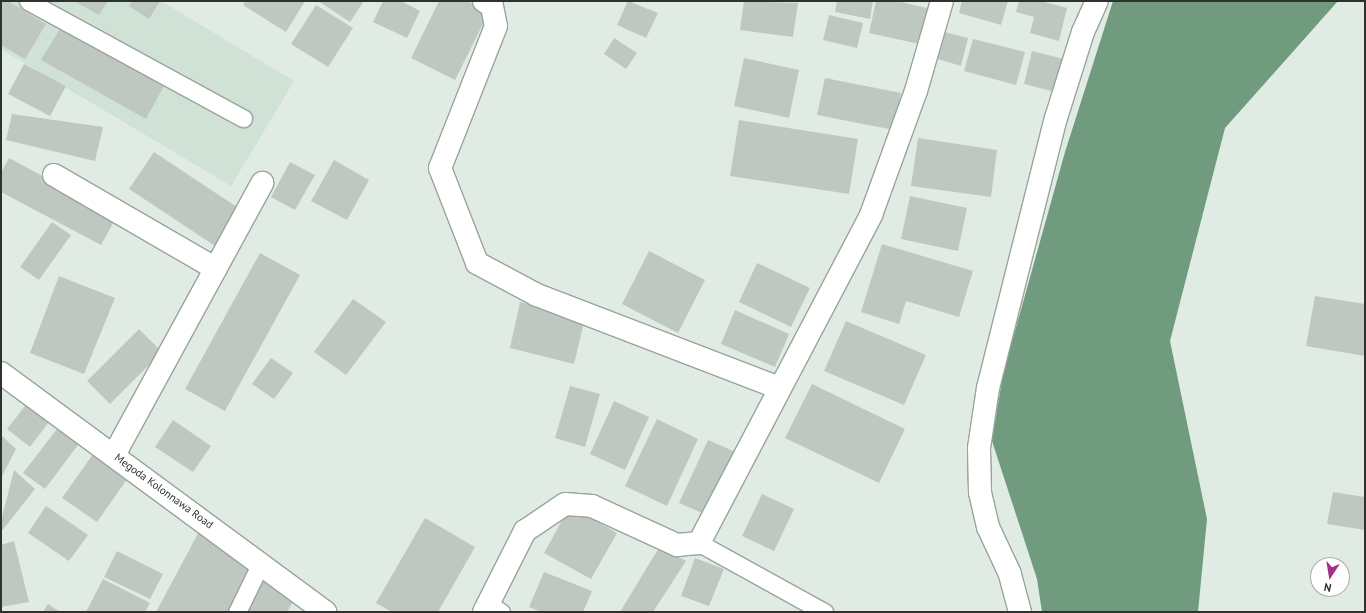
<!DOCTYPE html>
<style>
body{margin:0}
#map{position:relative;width:1366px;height:613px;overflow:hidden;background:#e0ece3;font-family:"PT Sans",sans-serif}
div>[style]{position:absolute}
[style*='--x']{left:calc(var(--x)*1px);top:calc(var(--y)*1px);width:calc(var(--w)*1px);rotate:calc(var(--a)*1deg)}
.built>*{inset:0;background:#d0e2d5}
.water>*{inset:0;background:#719b7e}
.building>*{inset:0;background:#bec8c0}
.roads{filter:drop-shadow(1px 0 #99a39b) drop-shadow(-1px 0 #99a39b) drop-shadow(0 1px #99a39b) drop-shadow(0 -1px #99a39b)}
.service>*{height:17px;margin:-8.5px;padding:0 8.5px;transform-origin:8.5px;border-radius:8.5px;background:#fff}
.minor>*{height:22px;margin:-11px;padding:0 11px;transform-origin:11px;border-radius:11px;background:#fff}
span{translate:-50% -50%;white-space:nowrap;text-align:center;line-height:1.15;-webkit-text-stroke:3px #fff;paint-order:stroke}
.street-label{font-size:11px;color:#2d322e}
.frame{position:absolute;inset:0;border:2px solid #2d322e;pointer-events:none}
.north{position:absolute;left:1310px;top:557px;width:40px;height:40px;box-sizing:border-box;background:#fff;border:1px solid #abadab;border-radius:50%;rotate:192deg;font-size:11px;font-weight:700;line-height:16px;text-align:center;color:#2d322e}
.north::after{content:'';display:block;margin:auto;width:14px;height:18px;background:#a4308a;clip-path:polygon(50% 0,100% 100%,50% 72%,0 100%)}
</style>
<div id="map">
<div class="built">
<div style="clip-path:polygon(1px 1px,161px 1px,294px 81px,231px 186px,1px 49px)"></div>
</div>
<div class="water">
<div style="clip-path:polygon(1113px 1px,1338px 1px,1225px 128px,1170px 341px,1207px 519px,1198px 612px,1042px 612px,1037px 579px,992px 441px,1003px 374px,1065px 152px)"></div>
</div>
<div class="building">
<div style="clip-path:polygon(1px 1px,8px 1px,46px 24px,25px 59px,1px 45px)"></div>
<div style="clip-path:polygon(74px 1px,108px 1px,99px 15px)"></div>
<div style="clip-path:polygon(132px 1px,160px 1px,149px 19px,129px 6px)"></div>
<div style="clip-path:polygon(245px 1px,305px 1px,286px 32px,243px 5px)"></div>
<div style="clip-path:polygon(318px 1px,364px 1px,350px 22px)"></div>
<div style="clip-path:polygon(383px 1px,401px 1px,420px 11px,407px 38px,373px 22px)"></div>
<div style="clip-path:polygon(439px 1px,468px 1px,489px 12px,455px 80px,411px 58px)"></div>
<div style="clip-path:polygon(628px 1px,658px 13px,646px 38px,617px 25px)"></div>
<div style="clip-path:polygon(744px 1px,798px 3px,793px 37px,740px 30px)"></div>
<div style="clip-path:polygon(837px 1px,873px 1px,870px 19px,835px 12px)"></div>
<div style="clip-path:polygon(876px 1px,897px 1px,931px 9px,924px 45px,869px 33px)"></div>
<div style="clip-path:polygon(962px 1px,1008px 1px,1001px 25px,959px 13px)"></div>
<div style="clip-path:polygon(1019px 1px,1041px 1px,1067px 8px,1059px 41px,1030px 33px,1034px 17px,1016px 12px)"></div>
<div style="clip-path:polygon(316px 5px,353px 28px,328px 67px,291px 44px)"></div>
<div style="clip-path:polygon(829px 15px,863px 23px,857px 48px,823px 40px)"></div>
<div style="clip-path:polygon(60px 29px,164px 86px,146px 119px,41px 60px)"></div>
<div style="clip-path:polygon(945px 32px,968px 38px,961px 66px,938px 59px)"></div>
<div style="clip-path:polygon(614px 38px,637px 53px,626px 69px,604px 54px)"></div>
<div style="clip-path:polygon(973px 39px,1025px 52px,1016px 85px,964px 71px)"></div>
<div style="clip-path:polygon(1032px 51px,1064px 59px,1055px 92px,1024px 84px)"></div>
<div style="clip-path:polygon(744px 58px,799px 70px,789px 118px,734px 106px)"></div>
<div style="clip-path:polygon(24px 64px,66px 86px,50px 116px,8px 94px)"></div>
<div style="clip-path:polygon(825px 78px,901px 93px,894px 130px,817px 115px)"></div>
<div style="clip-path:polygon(12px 114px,103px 127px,95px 161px,6px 140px)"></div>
<div style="clip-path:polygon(739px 120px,858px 139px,849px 194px,730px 176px)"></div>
<div style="clip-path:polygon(918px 138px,997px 150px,991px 197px,911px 186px)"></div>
<div style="clip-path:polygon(154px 152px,243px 211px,218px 248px,129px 189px)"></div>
<div style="clip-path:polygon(9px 158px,117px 216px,101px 245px,1px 192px,1px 173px)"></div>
<div style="clip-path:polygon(334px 160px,369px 180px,347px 220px,311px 201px)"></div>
<div style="clip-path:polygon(290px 162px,315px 175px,295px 210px,271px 197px)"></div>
<div style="clip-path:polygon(910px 196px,967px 208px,958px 251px,901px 239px)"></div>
<div style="clip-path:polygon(52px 222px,71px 235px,39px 280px,20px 267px)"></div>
<div style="clip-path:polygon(882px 244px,973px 271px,959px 317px,906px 301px,899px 324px,861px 312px)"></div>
<div style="clip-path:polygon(649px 251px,705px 280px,678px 333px,622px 304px)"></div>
<div style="clip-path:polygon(260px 253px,300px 275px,225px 411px,185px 389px)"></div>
<div style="clip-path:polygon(757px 263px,810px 288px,791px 327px,739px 302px)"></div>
<div style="clip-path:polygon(59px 276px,115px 298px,84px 374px,30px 353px)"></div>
<div style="clip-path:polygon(1315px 296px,1365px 304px,1365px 356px,1306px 346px)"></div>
<div style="clip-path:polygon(353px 299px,386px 322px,346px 375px,314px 352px)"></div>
<div style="clip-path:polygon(520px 302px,585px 318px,574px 364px,510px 348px)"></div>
<div style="clip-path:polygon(735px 310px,789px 334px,775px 367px,721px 344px)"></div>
<div style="clip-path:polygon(846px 321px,926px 355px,904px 405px,824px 371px)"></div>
<div style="clip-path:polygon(139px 329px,162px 352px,110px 404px,87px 381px)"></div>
<div style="clip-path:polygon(271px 358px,293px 373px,274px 399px,252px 384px)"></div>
<div style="clip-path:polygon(812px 384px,905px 429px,879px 483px,785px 438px)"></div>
<div style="clip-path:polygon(570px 386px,600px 394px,585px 447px,555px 438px)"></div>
<div style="clip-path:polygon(29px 401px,52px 418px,30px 447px,7px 429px)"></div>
<div style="clip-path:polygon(614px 401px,649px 417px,625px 470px,590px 454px)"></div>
<div style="clip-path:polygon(657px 419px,698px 439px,667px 506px,625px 486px)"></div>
<div style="clip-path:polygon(173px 420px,211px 446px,193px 472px,155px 447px)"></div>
<div style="clip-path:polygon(57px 429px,78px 445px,45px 489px,23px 473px)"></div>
<div style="clip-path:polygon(1px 435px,16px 449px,1px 478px)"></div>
<div style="clip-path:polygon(708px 440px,738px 453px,709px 516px,679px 503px)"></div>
<div style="clip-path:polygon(93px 454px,128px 478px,97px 522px,62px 498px)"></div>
<div style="clip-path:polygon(14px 470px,35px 489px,1px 532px,1px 521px)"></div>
<div style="clip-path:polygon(1333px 492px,1365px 497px,1365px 530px,1327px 524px)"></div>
<div style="clip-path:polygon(762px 494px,794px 509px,774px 551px,742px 536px)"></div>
<div style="clip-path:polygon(46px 506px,88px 535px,69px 561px,28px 533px)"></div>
<div style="clip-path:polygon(570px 506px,617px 533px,591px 579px,544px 553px)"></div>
<div style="clip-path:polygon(425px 518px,475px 547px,438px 612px,392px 612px,376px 603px)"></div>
<div style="clip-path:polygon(202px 526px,255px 562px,228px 612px,156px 612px)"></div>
<div style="clip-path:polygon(14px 541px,29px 602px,1px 607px,1px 545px)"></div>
<div style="clip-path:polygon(660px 546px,686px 561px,653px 612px,620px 612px)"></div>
<div style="clip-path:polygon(117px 551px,163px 574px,150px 599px,104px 577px)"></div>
<div style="clip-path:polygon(695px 558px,724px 569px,709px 606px,681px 596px)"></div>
<div style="clip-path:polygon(544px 572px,592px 591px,583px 612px,541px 612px,529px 607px)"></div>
<div style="clip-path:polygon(267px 575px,298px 593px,287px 612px,246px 612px)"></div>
<div style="clip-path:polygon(103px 579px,150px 603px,145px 612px,86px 612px)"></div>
<div style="clip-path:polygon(48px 604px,60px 612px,43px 612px)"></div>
</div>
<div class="roads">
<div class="service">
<div style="--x:28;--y:1;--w:245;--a:28.6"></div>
<div style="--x:699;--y:543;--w:143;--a:28.9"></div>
<div style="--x:487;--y:603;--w:17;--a:33"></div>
<div style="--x:237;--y:612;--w:55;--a:-63.9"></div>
</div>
<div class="minor">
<div style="--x:484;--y:1;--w:9;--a:32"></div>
<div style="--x:492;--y:6;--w:20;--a:79"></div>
<div style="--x:496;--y:26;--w:153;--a:111.5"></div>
<div style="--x:440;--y:168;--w:102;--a:68.7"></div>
<div style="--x:477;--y:263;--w:68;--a:28.1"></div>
<div style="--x:537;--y:295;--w:259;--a:21"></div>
<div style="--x:54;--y:175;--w:187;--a:30.1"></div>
<div style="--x:1;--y:373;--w:403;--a:36.4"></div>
<div style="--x:114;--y:455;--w:310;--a:-61.4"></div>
<div style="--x:484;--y:612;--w:91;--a:-63.2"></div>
<div style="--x:525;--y:531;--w:48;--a:-34"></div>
<div style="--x:565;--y:504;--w:27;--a:4"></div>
<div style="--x:592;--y:506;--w:94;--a:24.6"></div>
<div style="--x:677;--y:545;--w:22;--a:-5"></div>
<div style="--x:699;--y:543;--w:370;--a:-62.3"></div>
<div style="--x:871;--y:215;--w:132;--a:-70.1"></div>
<div style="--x:916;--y:91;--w:94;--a:-73.9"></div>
<div style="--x:1020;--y:612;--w:39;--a:-105"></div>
<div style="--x:1010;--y:574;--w:52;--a:-115.1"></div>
<div style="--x:988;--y:527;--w:36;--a:-103"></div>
<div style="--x:980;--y:492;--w:44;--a:-91.3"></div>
<div style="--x:979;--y:448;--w:61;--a:-81.5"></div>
<div style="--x:988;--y:388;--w:278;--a:-75.9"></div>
<div style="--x:1056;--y:118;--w:90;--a:-72.6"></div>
<div style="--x:1083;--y:32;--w:34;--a:-66"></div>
</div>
</div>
<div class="street-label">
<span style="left:164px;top:491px;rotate:36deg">Megoda Kolonnawa Road</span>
</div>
<div class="frame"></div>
<div class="north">N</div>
</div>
